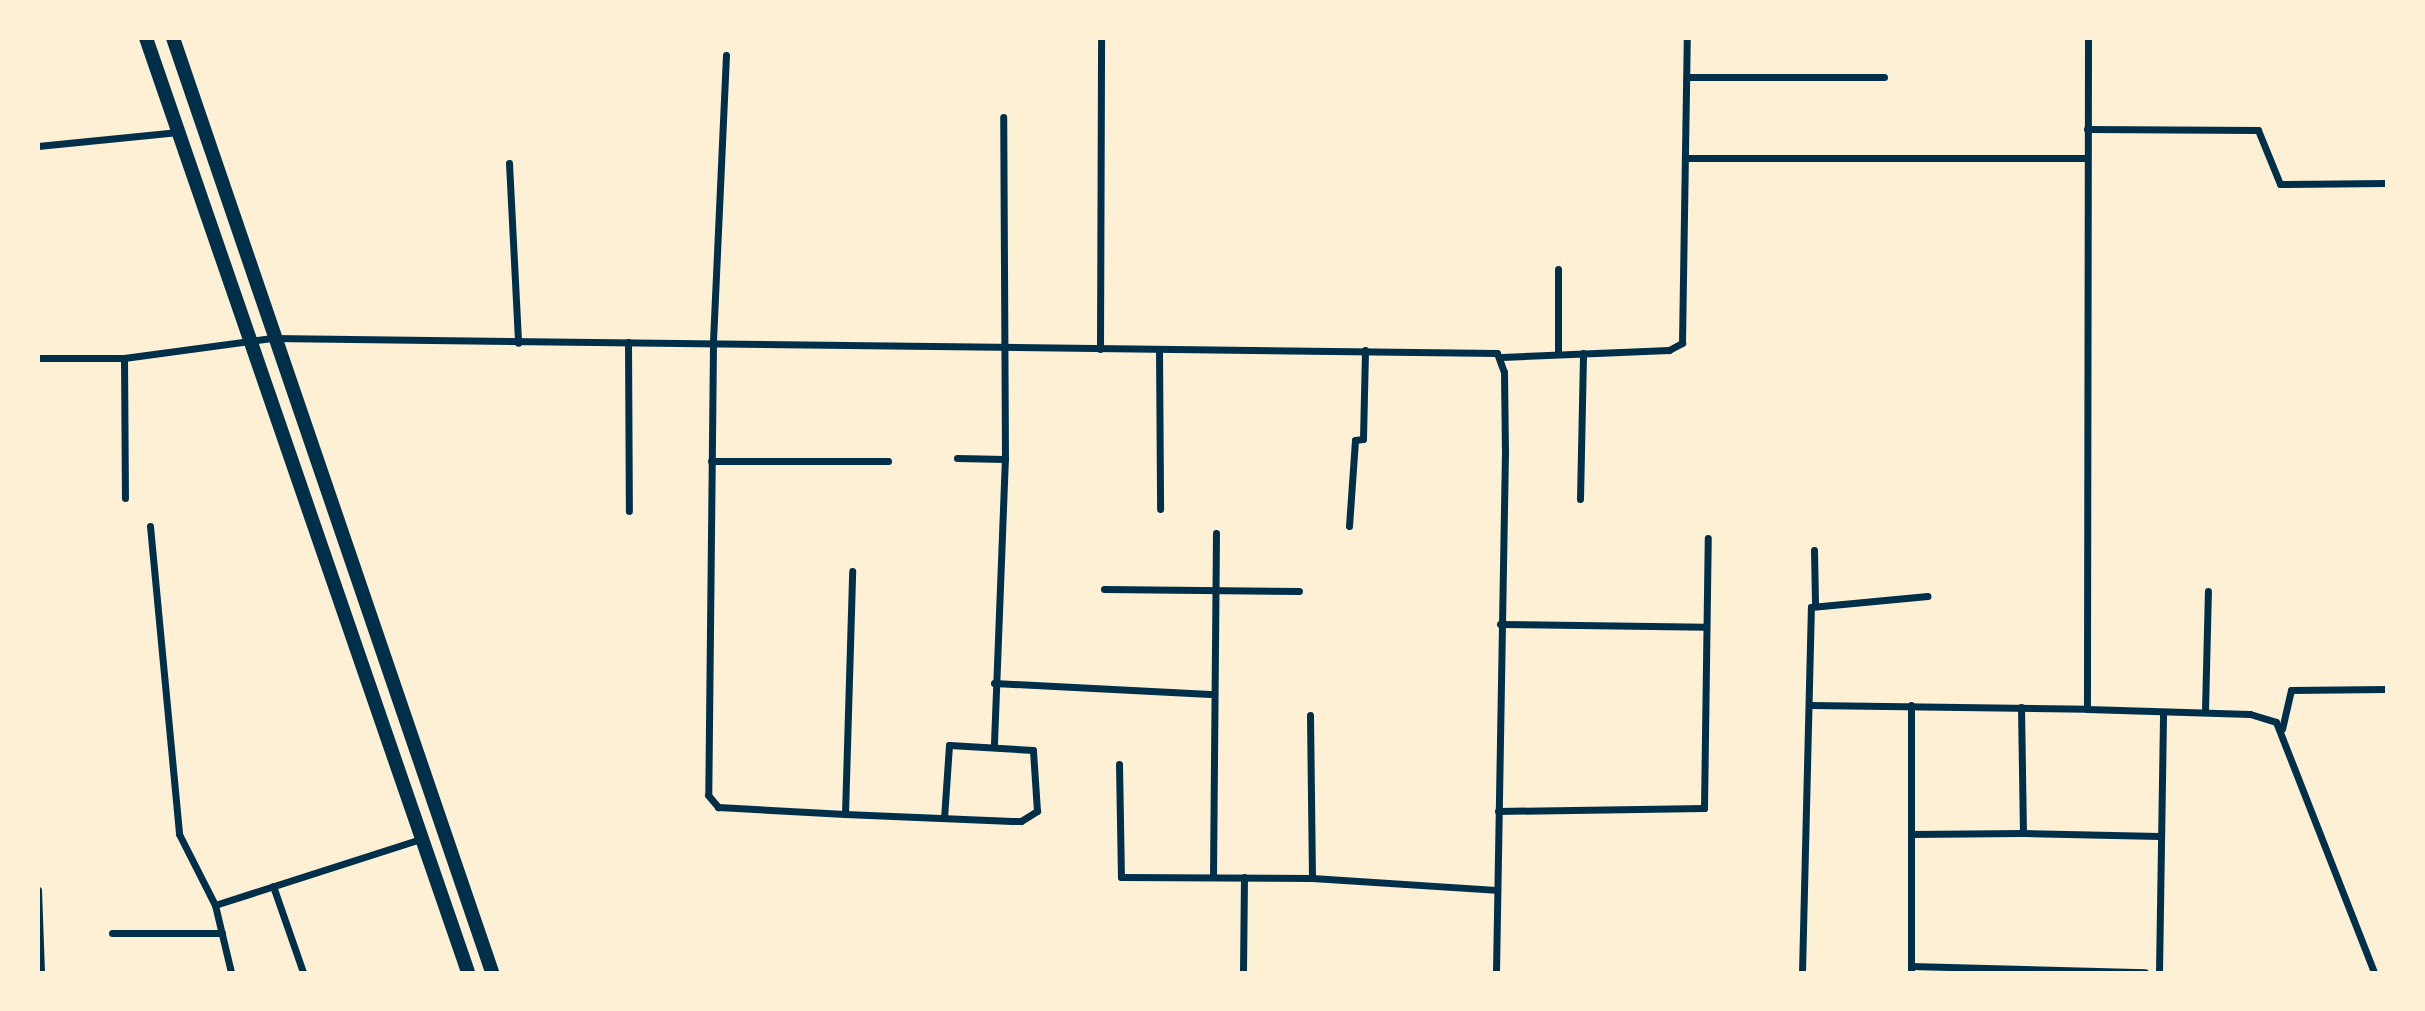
<!DOCTYPE html>
<style>
body{margin:0}
#map{position:relative;width:2425px;height:1011px;overflow:hidden;background:#fdf0d5;font-family:"PT Sans",sans-serif}
div>[style]{position:absolute}
[style*='--x']{left:calc(var(--x)*1px);top:calc(var(--y)*1px);width:calc(var(--w)*1px);rotate:calc(var(--a)*1deg)}
.minor>*{height:7px;margin:-3.5px;padding:0 3.5px;transform-origin:3.5px;border-radius:3.5px;background:#003049}
.trunk>*{height:14px;margin:-7px;padding:0 7px;transform-origin:7px;border-radius:7px;background:#003049}
span{translate:-50% -50%;white-space:nowrap;text-align:center;line-height:1.15;-webkit-text-stroke:7px #fdf0d5;paint-order:stroke}
.frame{position:absolute;inset:0;border:40px solid #fdf0d5;pointer-events:none}
</style>
<div id="map">
<div class="minor">
<div style="--x:2088;--y:38;--w:671;--a:90.09"></div>
<div style="--x:2087;--y:709;--w:163;--a:1.8"></div>
<div style="--x:2250;--y:714;--w:27;--a:17"></div>
<div style="--x:2276;--y:722;--w:269;--a:68.6"></div>
<div style="--x:726;--y:55;--w:289;--a:92.6"></div>
<div style="--x:713;--y:344;--w:451;--a:90.6"></div>
<div style="--x:708;--y:795;--w:16;--a:50"></div>
<div style="--x:718;--y:807;--w:127;--a:3.2"></div>
<div style="--x:845;--y:814;--w:167;--a:2.4"></div>
<div style="--x:1012;--y:821;--w:9;--a:0"></div>
<div style="--x:1021;--y:821;--w:19;--a:-32"></div>
<div style="--x:1037;--y:811;--w:61;--a:-93.8"></div>
<div style="--x:1033;--y:750;--w:84;--a:-176.6"></div>
<div style="--x:949;--y:745;--w:73;--a:93.9"></div>
<div style="--x:1687;--y:77;--w:197;--a:0"></div>
<div style="--x:2087;--y:129;--w:171;--a:0.3"></div>
<div style="--x:2258;--y:130;--w:58;--a:67.8"></div>
<div style="--x:2280;--y:184;--w:106;--a:-0.5"></div>
<div style="--x:38;--y:146;--w:141;--a:-5.7"></div>
<div style="--x:1687;--y:158;--w:400;--a:0"></div>
<div style="--x:509;--y:163;--w:180;--a:87.1"></div>
<div style="--x:1558;--y:269;--w:85;--a:90"></div>
<div style="--x:628;--y:342;--w:169;--a:89.7"></div>
<div style="--x:1100;--y:349;--w:311;--a:-89.8"></div>
<div style="--x:1159;--y:349;--w:160;--a:89.6"></div>
<div style="--x:1502;--y:357;--w:167;--a:-2.4"></div>
<div style="--x:1669;--y:350;--w:15;--a:-28"></div>
<div style="--x:1682;--y:343;--w:305;--a:-89.1"></div>
<div style="--x:38;--y:358;--w:86;--a:0"></div>
<div style="--x:124;--y:358;--w:149;--a:-7.7"></div>
<div style="--x:272;--y:338;--w:1225;--a:0.7"></div>
<div style="--x:1497;--y:353;--w:20;--a:70"></div>
<div style="--x:1504;--y:372;--w:79;--a:89.3"></div>
<div style="--x:1505;--y:451;--w:521;--a:90.99"></div>
<div style="--x:124;--y:358;--w:140;--a:89.6"></div>
<div style="--x:957;--y:458;--w:48;--a:1.2"></div>
<div style="--x:711;--y:461;--w:177;--a:0"></div>
<div style="--x:1580;--y:499;--w:146;--a:-88.8"></div>
<div style="--x:150;--y:526;--w:309;--a:84.6"></div>
<div style="--x:179;--y:834;--w:80;--a:63.1"></div>
<div style="--x:215;--y:905;--w:216;--a:-17.8"></div>
<div style="--x:1349;--y:526;--w:86;--a:-86"></div>
<div style="--x:1355;--y:440;--w:8;--a:-7"></div>
<div style="--x:1363;--y:439;--w:89;--a:-88.7"></div>
<div style="--x:1814;--y:550;--w:53;--a:88.9"></div>
<div style="--x:1104;--y:589;--w:195;--a:0.6"></div>
<div style="--x:1500;--y:624;--w:205;--a:0.8"></div>
<div style="--x:994;--y:683;--w:216;--a:2.9"></div>
<div style="--x:1810;--y:705;--w:277;--a:0.8"></div>
<div style="--x:1911;--y:705;--w:261;--a:90"></div>
<div style="--x:2021;--y:707;--w:126;--a:89.1"></div>
<div style="--x:2023;--y:833;--w:136;--a:1.3"></div>
<div style="--x:2205;--y:711;--w:120;--a:-88.6"></div>
<div style="--x:1310;--y:715;--w:163;--a:89.3"></div>
<div style="--x:2282;--y:729;--w:40;--a:-77"></div>
<div style="--x:2291;--y:690;--w:95;--a:-0.6"></div>
<div style="--x:994;--y:743;--w:284;--a:-87.8"></div>
<div style="--x:1005;--y:459;--w:342;--a:-90.3"></div>
<div style="--x:1119;--y:764;--w:113;--a:89"></div>
<div style="--x:1121;--y:877;--w:191;--a:0.3"></div>
<div style="--x:1312;--y:878;--w:184;--a:3.7"></div>
<div style="--x:1498;--y:811;--w:206;--a:-0.8"></div>
<div style="--x:1704;--y:808;--w:270;--a:-89.2"></div>
<div style="--x:845;--y:814;--w:243;--a:-88.3"></div>
<div style="--x:1911;--y:834;--w:112;--a:-0.5"></div>
<div style="--x:1213;--y:876;--w:343;--a:-89.5"></div>
<div style="--x:273;--y:886;--w:91;--a:70.8"></div>
<div style="--x:38;--y:890;--w:82;--a:87.9"></div>
<div style="--x:215;--y:905;--w:69;--a:76.6"></div>
<div style="--x:112;--y:933;--w:110;--a:0"></div>
<div style="--x:1243;--y:972;--w:95;--a:-89.4"></div>
<div style="--x:1802;--y:972;--w:365;--a:-88.6"></div>
<div style="--x:1811;--y:607;--w:117;--a:-5.4"></div>
<div style="--x:1911;--y:972;--w:6;--a:-90"></div>
<div style="--x:1911;--y:966;--w:234;--a:1.5"></div>
<div style="--x:2159;--y:972;--w:260;--a:-89.1"></div>
</div>
<div class="trunk">
<div style="--x:146;--y:38;--w:988;--a:70.98"></div>
<div style="--x:173;--y:38;--w:987;--a:71.14"></div>
</div>
<div class="frame"></div>
</div>
